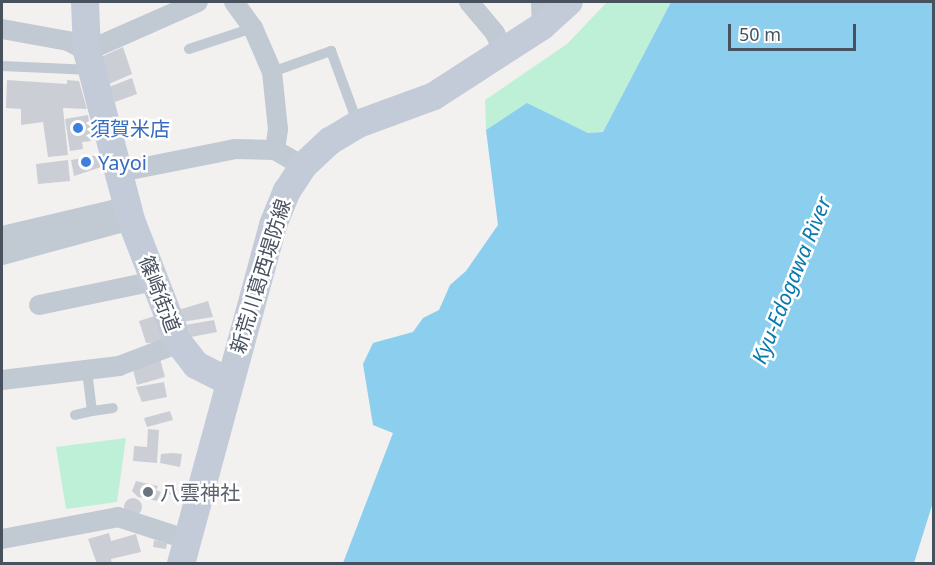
<!DOCTYPE html>
<meta charset="utf-8">
<style>
body{margin:0}
#map{position:relative;width:935px;height:565px;overflow:hidden;background:#f3f0f0;font-family:"Noto Sans","Noto Sans JP",sans-serif}
div>[style]{position:absolute}
[style*='--x']{left:calc(var(--x)*1px);top:calc(var(--y)*1px);width:calc(var(--w)*1px);rotate:calc(var(--a)*1deg)}
.green>*{inset:0;background:#bef0d7}
.water>*{inset:0;background:#8bceed}
.building>*{inset:0;background:#ccced6}
.round{border-radius:50%}
.lane>*{height:10px;margin:-5px;padding:0 5px;transform-origin:5px;border-radius:5px;background:#c1c9d2}
.street>*{height:20px;margin:-10px;padding:0 10px;transform-origin:10px;border-radius:10px;background:#c1c9d2}
.secondary>*{height:28px;margin:-14px;padding:0 14px;transform-origin:14px;border-radius:14px;background:#c3cbd9}
.dots>*{width:16px;height:16px;translate:-50% -50%;box-sizing:border-box;border:3px solid #fff;border-radius:50%}
span{translate:-50% -50%;white-space:nowrap;text-align:center;line-height:1.15;-webkit-text-stroke:5px #fff;paint-order:stroke}
.shop-label{font-size:20px;color:#366cbe}
.left{translate:0 -50%;text-align:left}
.street-label{font-size:20px;color:#48515e}
.worship-label{font-size:20px;color:#5b616d}
.water-label{font-size:21px;color:#0a7aae;font-style:italic}
.frame{position:absolute;inset:0;border:3px solid #48515e;pointer-events:none}
.scale{position:absolute;left:728px;top:24px;width:128px;height:27px;box-sizing:border-box;border:3px solid #48515e;border-top:0;padding-left:8px;font-size:18px;line-height:21px;white-space:nowrap;color:#48515e;-webkit-text-stroke:4px #fff;paint-order:stroke}
</style>
<div id="map">
<div class="green">
<div style="clip-path:polygon(607px 2px,671px 2px,603px 132px,588px 133px,527px 104px,486px 130px,485px 100px,567px 44px)"></div>
<div style="clip-path:polygon(126px 438px,117px 502px,66px 509px,56px 447px)"></div>
</div>
<div class="water">
<div style="clip-path:polygon(671px 2px,933px 2px,934px 499px,914px 563px,343px 563px,393px 433px,373px 425px,363px 364px,373px 343px,413px 332px,423px 318px,439px 310px,450px 285px,466px 271px,498px 225px,486px 130px,527px 103px,588px 133px,603px 132px)"></div>
</div>
<div class="building">
<div style="clip-path:polygon(123px 47px,132px 74px,109px 84px,101px 57px)"></div>
<div style="clip-path:polygon(132px 78px,137px 94px,115px 102px,109px 87px)"></div>
<div style="clip-path:polygon(7px 80px,67px 84px,67px 80px,79px 81px,87px 109px,63px 108px,68px 155px,48px 157px,43px 122px,21px 125px,21px 109px,6px 108px)"></div>
<div style="clip-path:polygon(88px 115px,92px 141px,82px 142px,83px 149px,70px 151px,65px 119px)"></div>
<div style="clip-path:polygon(99px 155px,101px 167px,74px 176px,71px 160px)"></div>
<div style="clip-path:polygon(68px 160px,70px 181px,38px 184px,36px 164px)"></div>
<div style="clip-path:polygon(208px 301px,213px 317px,182px 322px,178px 310px)"></div>
<div style="clip-path:polygon(158px 315px,166px 342px,146px 343px,139px 321px)"></div>
<div style="clip-path:polygon(214px 320px,217px 332px,191px 337px,189px 329px,186px 330px,185px 325px)"></div>
<div style="clip-path:polygon(159px 355px,165px 377px,137px 385px,132px 366px)"></div>
<div style="clip-path:polygon(164px 382px,167px 397px,142px 402px,136px 387px)"></div>
<div style="clip-path:polygon(170px 411px,173px 420px,147px 427px,144px 418px)"></div>
<div style="clip-path:polygon(148px 429px,159px 430px,157px 463px,133px 461px,134px 446px,147px 447px)"></div>
<div style="clip-path:polygon(173px 453px,182px 454px,180px 467px,160px 463px,161px 454px)"></div>
<div style="clip-path:polygon(136px 481px,158px 486px,156px 490px,161px 492px,157px 501px,138px 497px,132px 491px)"></div>
<div style="clip-path:polygon(170px 486px,177px 488px,175px 496px,168px 494px)"></div>
<div class="round" style="left:124px;top:498px;width:18px;height:18px"></div>
<div style="clip-path:polygon(109px 533px,111px 541px,136px 534px,141px 552px,111px 559px,112px 564px,97px 564px,88px 539px)"></div>
<div style="clip-path:polygon(154px 540px,167px 543px,166px 549px,153px 547px)"></div>
</div>
<div class="lane">
<div style="--x:189;--y:49;--w:67;--a:-18.2"></div>
<div style="--x:2;--y:66;--w:90;--a:2.5"></div>
<div style="--x:272;--y:72;--w:63;--a:-19.6"></div>
<div style="--x:331;--y:51;--w:78;--a:69.7"></div>
<div style="--x:92;--y:411;--w:21;--a:-8"></div>
<div style="--x:75;--y:415;--w:17;--a:-13"></div>
<div style="--x:92;--y:411;--w:40;--a:-97.1"></div>
</div>
<div class="street">
<div style="--x:234;--y:2;--w:32;--a:54"></div>
<div style="--x:253;--y:28;--w:48;--a:66.6"></div>
<div style="--x:272;--y:72;--w:57;--a:84"></div>
<div style="--x:278;--y:129;--w:21;--a:98"></div>
<div style="--x:469;--y:2;--w:40;--a:50"></div>
<div style="--x:495;--y:33;--w:22;--a:66"></div>
<div style="--x:541;--y:2;--w:24;--a:88"></div>
<div style="--x:2;--y:29;--w:67;--a:10.3"></div>
<div style="--x:68;--y:41;--w:21;--a:28"></div>
<div style="--x:87;--y:51;--w:121;--a:-23.8"></div>
<div style="--x:120;--y:172;--w:117;--a:-11.3"></div>
<div style="--x:235;--y:149;--w:40;--a:1.4"></div>
<div style="--x:275;--y:150;--w:32;--a:30"></div>
<div style="--x:2;--y:236;--w:118;--a:-13.2"></div>
<div style="--x:2;--y:255;--w:134;--a:-15.2"></div>
<div style="--x:39;--y:305;--w:118;--a:-11.7"></div>
<div style="--x:2;--y:380;--w:118;--a:-6.8"></div>
<div style="--x:119;--y:366;--w:64;--a:-21"></div>
<div style="--x:2;--y:539;--w:118;--a:-10.7"></div>
<div style="--x:118;--y:517;--w:74;--a:18.2"></div>
</div>
<div class="secondary">
<div style="--x:85;--y:2;--w:49;--a:87.7"></div>
<div style="--x:87;--y:51;--w:175;--a:75.4"></div>
<div style="--x:131;--y:220;--w:132;--a:68.7"></div>
<div style="--x:179;--y:343;--w:28;--a:52"></div>
<div style="--x:196;--y:365;--w:36;--a:27"></div>
<div style="--x:181;--y:564;--w:351;--a:-74.8"></div>
<div style="--x:273;--y:225;--w:37;--a:-68"></div>
<div style="--x:287;--y:191;--w:30;--a:-57"></div>
<div style="--x:303;--y:166;--w:37;--a:-43"></div>
<div style="--x:330;--y:141;--w:33;--a:-31"></div>
<div style="--x:358;--y:124;--w:81;--a:-20.2"></div>
<div style="--x:434;--y:96;--w:129;--a:-32.9"></div>
<div style="--x:542;--y:26;--w:36;--a:-42"></div>
</div>
<div class="dots">
<div style="left:78px;top:128px;background:#3f7fe0"></div>
<div style="left:86px;top:162px;background:#3f7fe0"></div>
<div style="left:148px;top:492px;background:#6b7280"></div>
</div>
<div class="shop-label">
<span class="left" style="left:90px;top:128px">須賀米店</span>
<span class="left" style="left:98px;top:162px">Yayoi</span>
</div>
<div class="street-label">
<span style="left:260px;top:276px;rotate:-73deg">新荒川葛西堤防線</span>
<span style="left:160px;top:294px;rotate:69deg">篠崎街道</span>
</div>
<div class="worship-label">
<span class="left" style="left:160px;top:492px">八雲神社</span>
</div>
<div class="water-label">
<span style="left:791px;top:280px;rotate:-68deg">Kyu-Edogawa River</span>
</div>
<div class="frame"></div>
<div class="scale">50 m</div>
</div>
